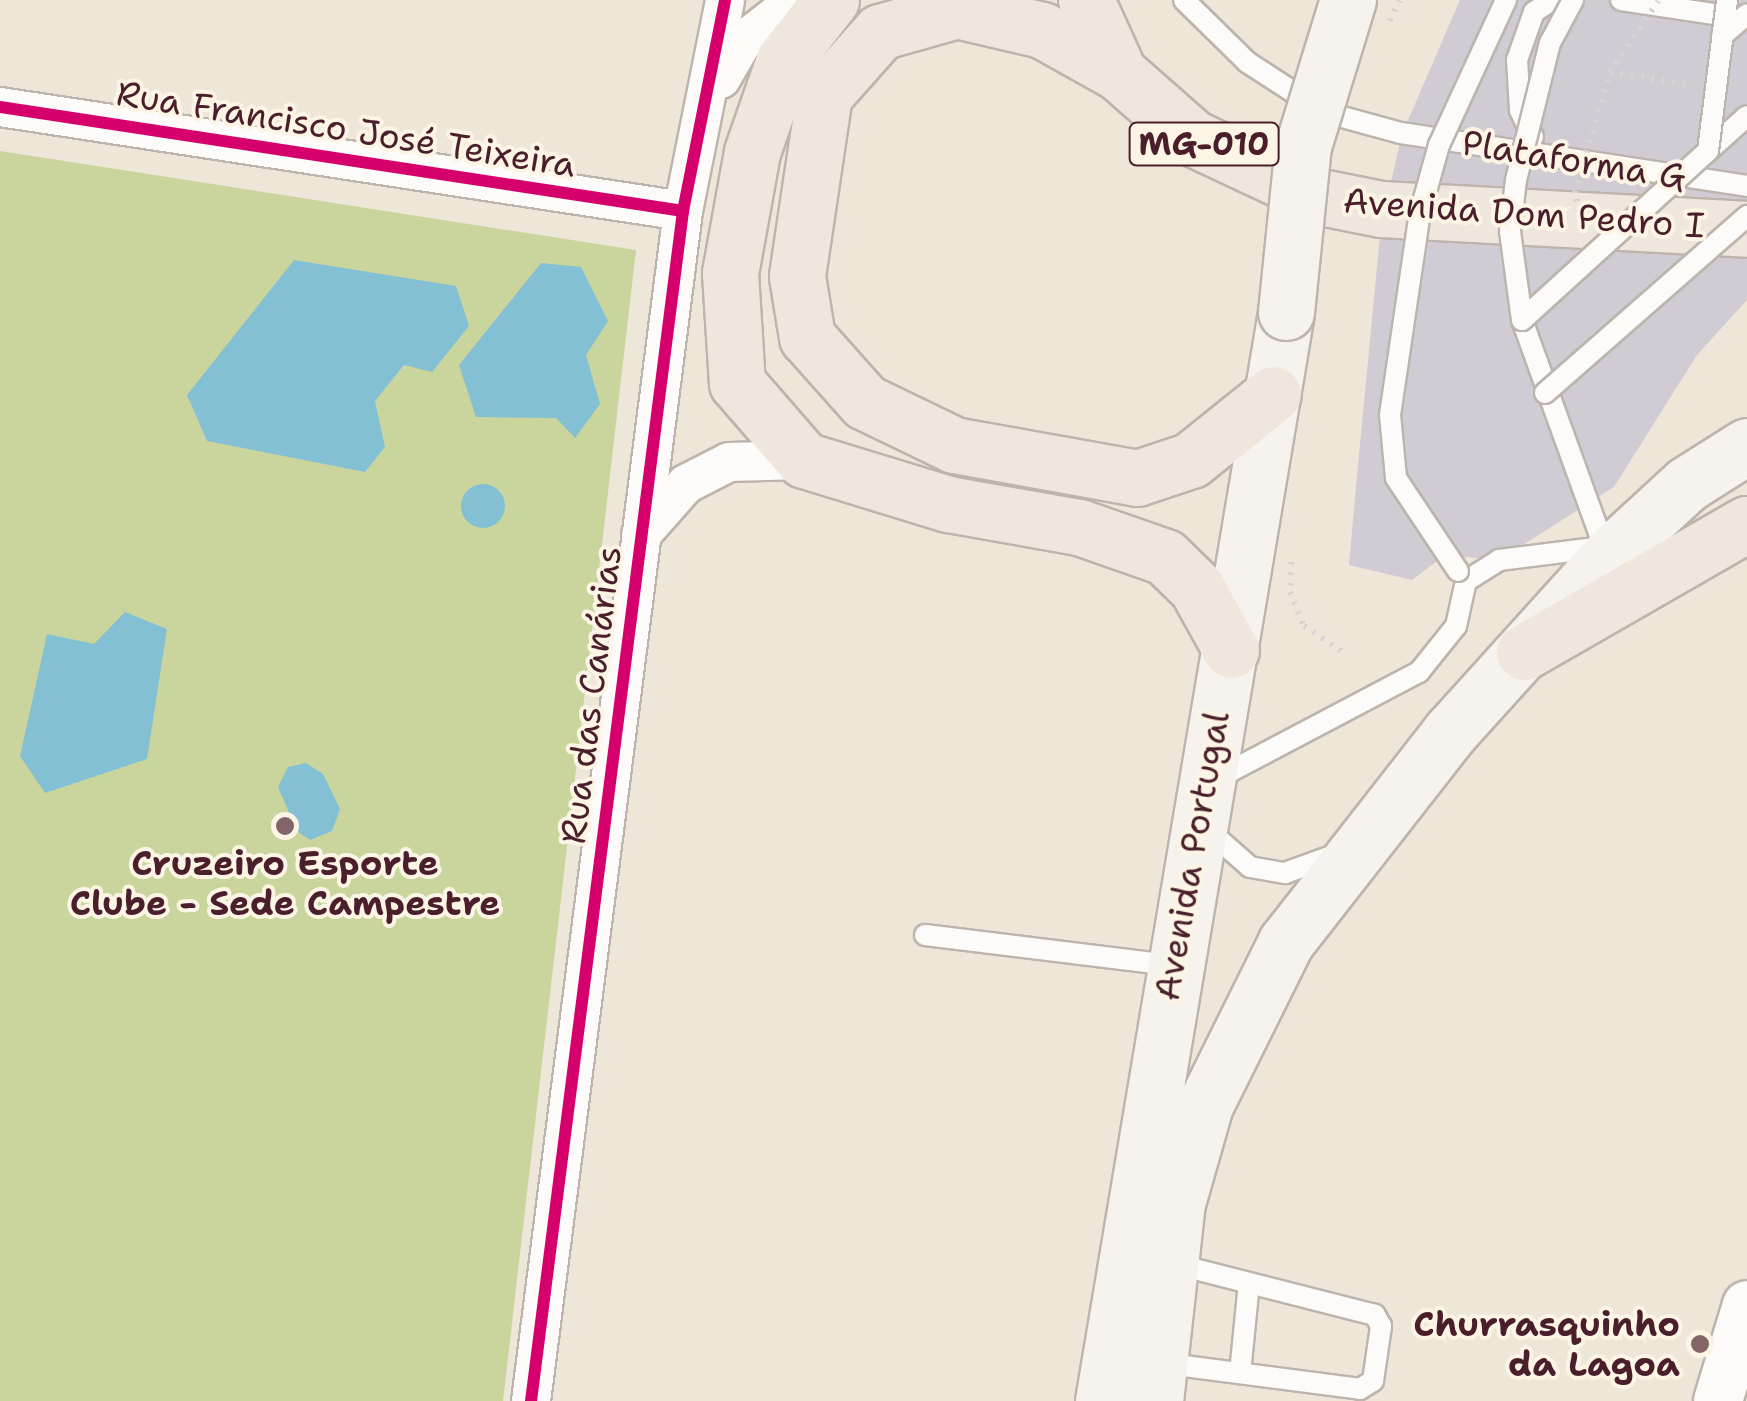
<!DOCTYPE html>
<meta charset="utf-8">
<style>
body{margin:0}
#map{position:relative;width:1747px;height:1401px;overflow:hidden;background:#eee6d9;font-family:"Shantell Sans",sans-serif}
div>[style]{position:absolute}
[style*='--x']{left:calc(var(--x)*1px);top:calc(var(--y)*1px);width:calc(var(--w)*1px);rotate:calc(var(--a)*1deg)}
.green>*{inset:0;background:#cad59e}
.water>*{inset:0;background:#83c0d4}
.round{border-radius:50%}
.building>*{inset:0;background:#d1ccd4}
.path>*{height:6px;margin-top:-3px;transform-origin:0;background:repeating-linear-gradient(90deg,#d8d4d1 0 2.5px,transparent 0 10.5px)}
.roads{filter:drop-shadow(2px 0 #bdb4ad) drop-shadow(-2px 0 #bdb4ad) drop-shadow(0 2px #bdb4ad) drop-shadow(0 -2px #bdb4ad)}
.service>*{height:20px;margin:-10px;padding:0 10px;transform-origin:10px;border-radius:10px;background:#fcfbf9}
.minor>*{height:38px;margin:-19px;padding:0 19px;transform-origin:19px;border-radius:19px;background:#fcfbf9}
.tertiary>*{height:48px;margin:-24px;padding:0 24px;transform-origin:24px;border-radius:24px;background:#fcfbf9}
.secondary>*{height:55px;margin:-27.5px;padding:0 27.5px;transform-origin:27.5px;border-radius:27.5px;background:#f6f3ef}
.trunk>*{height:55px;margin:-27.5px;padding:0 27.5px;transform-origin:27.5px;border-radius:27.5px;background:#efe6de}
.path-bridge>*{height:6px;margin-top:-3px;transform-origin:0;background:repeating-linear-gradient(90deg,#d8d4d1 0 2.5px,transparent 0 10.5px)}
.bridges{filter:drop-shadow(2px 0 #bdb4ad) drop-shadow(-2px 0 #bdb4ad) drop-shadow(0 2px #bdb4ad) drop-shadow(0 -2px #bdb4ad)}
.service-bridge>*{height:20px;margin:-10px;padding:0 10px;transform-origin:10px;border-radius:10px;background:#fcfbf9}
.secondary-bridge>*{height:55px;margin:-27.5px;padding:0 27.5px;transform-origin:27.5px;border-radius:27.5px;background:#f6f3ef}
.cycleway>*{height:12px;margin:-6px;padding:0 6px;transform-origin:6px;border-radius:6px;background:#d6006c}
.dots>*{width:28px;height:28px;translate:-50% -50%;box-sizing:border-box;border:5px solid #fcf5e5;border-radius:50%}
span{translate:-50% -50%;white-space:nowrap;text-align:center;line-height:1.15;-webkit-text-stroke:8px #fcf5e5;paint-order:stroke}
.shield-label span{padding:2px 8px;background:#fcf5e5;border:2px solid;border-radius:8px;-webkit-text-stroke-width:0}
.shield-label{font-size:32px;color:#4a1f2b;font-weight:700}
.street-label{font-size:35px;color:#4a1f2b}
.poi-label{font-size:35px;color:#4a1f2b;font-weight:700}
.right{translate:-100% -50%;text-align:right}
</style>
<div id="map">
<div class="green">
<div style="clip-path:polygon(0 151px,636px 250px,503px 1401px,0 1401px)"></div>
</div>
<div class="water">
<div style="clip-path:polygon(294px 260px,456px 286px,469px 326px,432px 372px,404px 365px,375px 401px,385px 447px,365px 472px,207px 441px,187px 395px)"></div>
<div style="clip-path:polygon(541px 263px,581px 267px,608px 321px,586px 355px,600px 404px,575px 438px,556px 418px,476px 417px,459px 365px)"></div>
<div class="round" style="left:461px;top:484px;width:44px;height:44px"></div>
<div style="clip-path:polygon(125px 612px,167px 629px,147px 759px,45px 793px,20px 756px,47px 634px,94px 644px)"></div>
<div style="clip-path:polygon(306px 763px,323px 774px,340px 809px,332px 831px,310px 840px,297px 831px,278px 787px,288px 767px)"></div>
</div>
<div class="building">
<div style="clip-path:polygon(1460px 0,1747px 0,1747px 300px,1697px 355px,1614px 487px,1499px 560px,1445px 555px,1412px 580px,1349px 565px,1356px 486px,1381px 225px,1402px 134px)"></div>
</div>
<div class="path">
<div style="--x:1610;--y:72;--w:84;--a:8.9"></div>
<div style="--x:1291;--y:562;--w:30;--a:92"></div>
<div style="--x:1290;--y:592;--w:37;--a:68"></div>
<div style="--x:1304;--y:626;--w:52;--a:34"></div>
</div>
<div class="roads">
<div class="service">
<div style="--x:1184;--y:0;--w:88;--a:44.5"></div>
<div style="--x:1247;--y:62;--w:92;--a:33"></div>
<div style="--x:1324;--y:112;--w:80;--a:15.3"></div>
<div style="--x:1401;--y:133;--w:350;--a:8.7"></div>
<div style="--x:1621;--y:0;--w:120;--a:8.6"></div>
<div style="--x:1533;--y:137;--w:30;--a:-116"></div>
<div style="--x:1520;--y:110;--w:50;--a:-93.4"></div>
<div style="--x:1517;--y:60;--w:51;--a:-70.5"></div>
<div style="--x:1534;--y:12;--w:22;--a:-34"></div>
<div style="--x:1708;--y:151;--w:52;--a:-41.9"></div>
<div style="--x:1522;--y:320;--w:241;--a:70.1"></div>
<div style="--x:1214;--y:780;--w:232;--a:-27.8"></div>
<div style="--x:1419;--y:672;--w:59;--a:-51.2"></div>
<div style="--x:1456;--y:626;--w:46;--a:-77.5"></div>
<div style="--x:1466;--y:581;--w:39;--a:-32"></div>
<div style="--x:1499;--y:560;--w:105;--a:-7.1"></div>
<div style="--x:1208;--y:830;--w:56;--a:41.4"></div>
<div style="--x:1250;--y:867;--w:36;--a:10"></div>
<div style="--x:1285;--y:873;--w:47;--a:-20"></div>
<div style="--x:925;--y:935;--w:248;--a:7"></div>
<div style="--x:1161;--y:1363;--w:201;--a:7.4"></div>
<div style="--x:1360;--y:1389;--w:15;--a:-32"></div>
<div style="--x:1373;--y:1381;--w:56;--a:-81.7"></div>
<div style="--x:1381;--y:1326;--w:13;--a:-119"></div>
<div style="--x:1375;--y:1315;--w:211;--a:-165.7"></div>
<div style="--x:1240;--y:1373;--w:90;--a:-84.3"></div>
</div>
<div class="minor">
<div style="--x:721;--y:79;--w:44;--a:-59.9"></div>
<div style="--x:743;--y:41;--w:67;--a:-37.7"></div>
<div style="--x:0;--y:107;--w:691;--a:8.66"></div>
<div style="--x:641;--y:535;--w:68;--a:-48.6"></div>
<div style="--x:686;--y:484;--w:48;--a:-27.1"></div>
<div style="--x:729;--y:462;--w:75;--a:-1.5"></div>
<div style="--x:531;--y:1401;--w:1200;--a:-82.72"></div>
<div style="--x:683;--y:211;--w:215;--a:-78.7"></div>
</div>
<div class="tertiary">
<div style="--x:1718;--y:1401;--w:100;--a:-73.2"></div>
</div>
<div class="secondary">
<div style="--x:1103;--y:1401;--w:1104;--a:-80.46"></div>
<div style="--x:1155;--y:1401;--w:199;--a:-83.7"></div>
<div style="--x:1177;--y:1203;--w:102;--a:-74.1"></div>
<div style="--x:1205;--y:1105;--w:182;--a:-63.6"></div>
<div style="--x:1286;--y:942;--w:268;--a:-52"></div>
<div style="--x:1451;--y:731;--w:241;--a:-47.9"></div>
<div style="--x:1613;--y:552;--w:100;--a:-42.6"></div>
<div style="--x:1687;--y:484;--w:71;--a:-32.3"></div>
</div>
<div class="trunk">
<div style="--x:831;--y:0;--w:76;--a:128.1"></div>
<div style="--x:784;--y:60;--w:97;--a:109.2"></div>
<div style="--x:752;--y:152;--w:123;--a:100.3"></div>
<div style="--x:730;--y:273;--w:110;--a:86.4"></div>
<div style="--x:737;--y:383;--w:102;--a:49"></div>
<div style="--x:804;--y:460;--w:151;--a:17"></div>
<div style="--x:948;--y:504;--w:133;--a:10"></div>
<div style="--x:1079;--y:527;--w:91;--a:19.2"></div>
<div style="--x:1165;--y:557;--w:43;--a:44.1"></div>
<div style="--x:1196;--y:587;--w:72;--a:60.9"></div>
<div style="--x:1086;--y:0;--w:80;--a:65.7"></div>
<div style="--x:1119;--y:73;--w:98;--a:41.3"></div>
<div style="--x:1193;--y:138;--w:136;--a:25.2"></div>
<div style="--x:1316;--y:196;--w:66;--a:11.3"></div>
<div style="--x:1381;--y:209;--w:367;--a:3.1"></div>
<div style="--x:1119;--y:73;--w:88;--a:-150.8"></div>
<div style="--x:1042;--y:30;--w:87;--a:-166.8"></div>
<div style="--x:957;--y:10;--w:80;--a:164.1"></div>
<div style="--x:880;--y:32;--w:84;--a:131.6"></div>
<div style="--x:824;--y:95;--w:183;--a:98.5"></div>
<div style="--x:797;--y:276;--w:62;--a:80.7"></div>
<div style="--x:807;--y:337;--w:87;--a:48.3"></div>
<div style="--x:865;--y:402;--w:99;--a:25.8"></div>
<div style="--x:954;--y:445;--w:186;--a:10.2"></div>
<div style="--x:1137;--y:478;--w:57;--a:-18.4"></div>
<div style="--x:1191;--y:460;--w:105;--a:-38.8"></div>
<div style="--x:1524;--y:652;--w:257;--a:-29.9"></div>
</div>
</div>
<div class="path-bridge">
<div style="--x:1390;--y:21;--w:23;--a:-65"></div>
<div style="--x:1584;--y:232;--w:40;--a:-103"></div>
<div style="--x:1575;--y:193;--w:126;--a:-73.9"></div>
<div style="--x:1610;--y:72;--w:87;--a:-55.8"></div>
</div>
<div class="bridges">
<div class="service-bridge">
<div style="--x:1722;--y:36;--w:33;--a:-41"></div>
<div style="--x:1522;--y:320;--w:251;--a:-42.3"></div>
<div style="--x:1708;--y:151;--w:152;--a:-82.8"></div>
<div style="--x:1522;--y:320;--w:90;--a:-97.7"></div>
<div style="--x:1510;--y:231;--w:51;--a:-83.3"></div>
<div style="--x:1516;--y:180;--w:141;--a:-76.1"></div>
<div style="--x:1550;--y:43;--w:49;--a:-61.9"></div>
<div style="--x:1545;--y:393;--w:269;--a:-41.2"></div>
<div style="--x:1458;--y:571;--w:112;--a:-123.7"></div>
<div style="--x:1396;--y:478;--w:63;--a:-95.4"></div>
<div style="--x:1390;--y:415;--w:204;--a:-81.6"></div>
<div style="--x:1420;--y:213;--w:71;--a:-74.4"></div>
<div style="--x:1439;--y:145;--w:160;--a:-65.2"></div>
</div>
<div class="secondary-bridge">
<div style="--x:1286;--y:312;--w:167;--a:-84.2"></div>
<div style="--x:1303;--y:146;--w:153;--a:-72.9"></div>
</div>
</div>
<div class="cycleway">
<div style="--x:0;--y:107;--w:691;--a:8.66"></div>
<div style="--x:531;--y:1401;--w:1200;--a:-82.72"></div>
<div style="--x:683;--y:211;--w:215;--a:-78.7"></div>
</div>
<div class="dots">
<div style="left:285px;top:826px;background:#836568"></div>
<div style="left:1700px;top:1344px;background:#836568"></div>
</div>
<div class="shield-label">
<span style="left:1204px;top:144px">MG-010</span>
</div>
<div class="street-label">
<span style="left:346px;top:129px;rotate:9deg">Rua Francisco José Teixeira</span>
<span style="left:1574px;top:160px;rotate:9deg">Plataforma G</span>
<span style="left:1524px;top:213px;rotate:4deg">Avenida Dom Pedro I</span>
<span style="left:591px;top:695px;rotate:-83deg">Rua das Canárias</span>
<span style="left:1192px;top:856px;rotate:-80deg">Avenida Portugal</span>
</div>
<div class="poi-label">
<span style="left:285px;top:883px">Cruzeiro Esporte<br>Clube - Sede Campestre</span>
<span class="right" style="left:1680px;top:1344px">Churrasquinho<br>da Lagoa</span>
</div>
</div>
